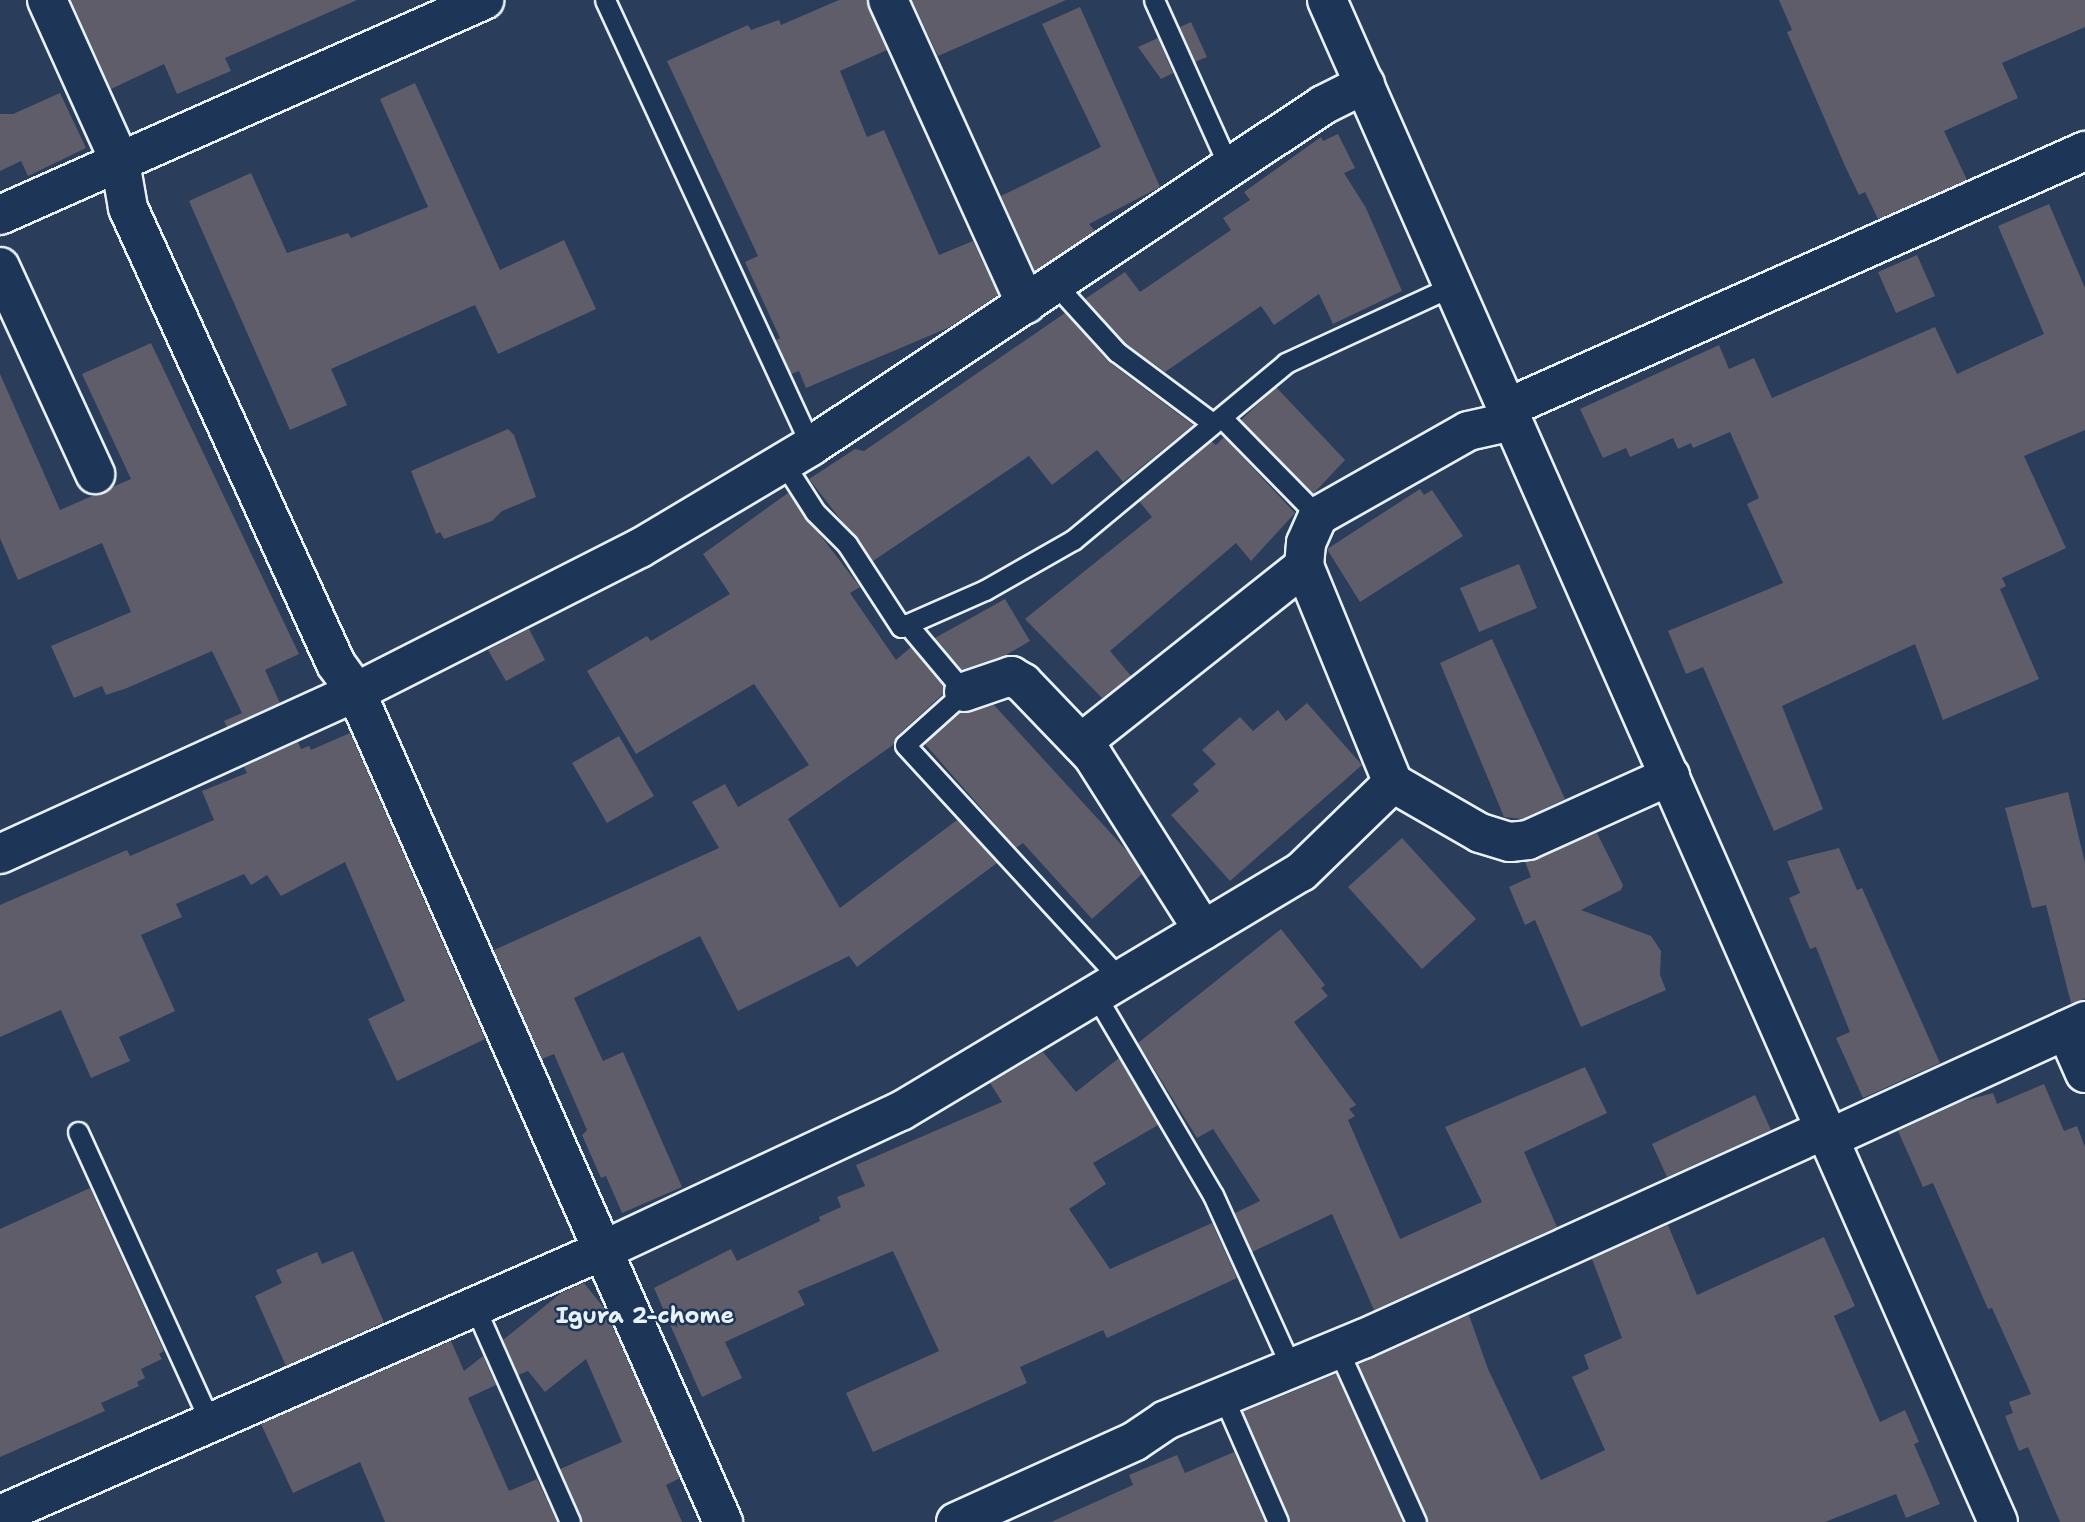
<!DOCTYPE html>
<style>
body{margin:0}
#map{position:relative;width:2085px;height:1522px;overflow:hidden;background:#2a3d5b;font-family:"Shantell Sans",sans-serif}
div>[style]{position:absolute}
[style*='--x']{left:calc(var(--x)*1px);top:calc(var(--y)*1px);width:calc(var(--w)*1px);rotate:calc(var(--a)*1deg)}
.building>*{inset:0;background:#5f5d6a}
.roads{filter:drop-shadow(2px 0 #e8f1f8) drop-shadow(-2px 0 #e8f1f8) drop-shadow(0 2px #e8f1f8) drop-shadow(0 -2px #e8f1f8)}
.service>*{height:19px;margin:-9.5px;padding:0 9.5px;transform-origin:9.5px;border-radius:9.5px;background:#1d3557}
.minor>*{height:38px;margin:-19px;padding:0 19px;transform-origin:19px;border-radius:19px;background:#1d3557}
.tertiary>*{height:38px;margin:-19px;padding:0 19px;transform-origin:19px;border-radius:19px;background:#1d3557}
span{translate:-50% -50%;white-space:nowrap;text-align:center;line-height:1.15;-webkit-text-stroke:5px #1d3557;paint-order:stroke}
.neighbourhood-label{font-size:23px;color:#e8f1f8;font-weight:700}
</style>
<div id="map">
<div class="building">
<div style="clip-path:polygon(71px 0,357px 0,225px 58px,231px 71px,177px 94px,164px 64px,111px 89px)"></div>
<div style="clip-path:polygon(839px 0,866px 0,887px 50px,840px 71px,867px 137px,884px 130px,939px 255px,973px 241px,998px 295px,950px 327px,806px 388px,799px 371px,791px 374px,776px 340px,780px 338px,745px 262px,758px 256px,667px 61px,748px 25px,751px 30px,779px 20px,781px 25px)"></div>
<div style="clip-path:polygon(912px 0,1066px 0,938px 56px)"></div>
<div style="clip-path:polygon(1779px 0,2085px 0,2085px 27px,2002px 63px,2018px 98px,1944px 131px,1967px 180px,1878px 219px,1865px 192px,1859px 195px,1845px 166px,1787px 32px,1792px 30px)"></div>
<div style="clip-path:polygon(1080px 7px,1160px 187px,1089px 224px,1095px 231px,1035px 271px,1001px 196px,1101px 147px,1042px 24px)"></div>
<div style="clip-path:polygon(1191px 22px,1207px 57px,1195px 62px,1180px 27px)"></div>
<div style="clip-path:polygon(1158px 38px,1173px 73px,1161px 79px,1138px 47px)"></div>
<div style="clip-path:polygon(415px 83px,500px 270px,564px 240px,596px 309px,498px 354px,475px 305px,331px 369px,347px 405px,290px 430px,189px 201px,251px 173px,287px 253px,348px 233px,351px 238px,428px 207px,380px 99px)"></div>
<div style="clip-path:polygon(60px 93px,86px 148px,28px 176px,21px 161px,0 171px,0 114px,13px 114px)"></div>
<div style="clip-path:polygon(1338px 134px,1355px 168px,1344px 173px,1366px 208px,1402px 291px,1333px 324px,1319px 294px,1274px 325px,1261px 306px,1165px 372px,1125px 343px,1085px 299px,1125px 272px,1140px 292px,1231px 230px,1223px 218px,1250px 200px,1244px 192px,1321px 137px,1323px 141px)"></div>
<div style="clip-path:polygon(2049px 204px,2085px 288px,2085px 430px,2024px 456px,2066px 548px,2002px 578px,2006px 586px,2000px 589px,2039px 679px,1943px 720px,1915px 644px,1782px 706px,1823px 809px,1774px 831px,1703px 667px,1686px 674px,1668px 631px,1783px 583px,1747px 504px,1759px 498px,1730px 432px,1693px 448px,1691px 443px,1678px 449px,1673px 438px,1630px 457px,1626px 448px,1603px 458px,1580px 409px,1719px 345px,1729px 369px,1754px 358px,1772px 398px,1935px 327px,1957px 374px,2044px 334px,1998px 226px)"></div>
<div style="clip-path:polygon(1917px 255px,1935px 296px,1896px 313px,1878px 272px)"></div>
<div style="clip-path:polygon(1065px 313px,1109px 362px,1193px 425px,1123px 482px,1097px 450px,1052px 485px,1029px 456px,873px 561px,809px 479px,855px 449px,864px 451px)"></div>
<div style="clip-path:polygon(151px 343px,299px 654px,265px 670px,280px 703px,227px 727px,224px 721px,242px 713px,212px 651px,127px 688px,106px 695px,102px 686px,74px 698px,51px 646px,131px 612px,102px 543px,18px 580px,0 538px,0 374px,60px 510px,131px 479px,82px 374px)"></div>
<div style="clip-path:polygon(1276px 387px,1345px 460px,1313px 494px,1241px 420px)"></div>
<div style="clip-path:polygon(508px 429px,514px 435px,536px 497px,502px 511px,492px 521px,444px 539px,440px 532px,436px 534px,411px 471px)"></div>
<div style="clip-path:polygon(1224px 437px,1295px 513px,1251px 561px,1236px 543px,1110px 651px,1131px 676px,1102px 698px,1025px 619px,1152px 517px,1139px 501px,1211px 441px,1216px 445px)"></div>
<div style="clip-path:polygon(1420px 489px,1424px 495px,1432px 490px,1463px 536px,1360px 602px,1327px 549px)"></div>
<div style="clip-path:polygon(788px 493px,860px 587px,850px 593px,896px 660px,911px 647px,943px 686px,943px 694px,897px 736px,893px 745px,788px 819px,840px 908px,957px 820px,997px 863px,857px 967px,849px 956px,738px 1011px,700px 936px,574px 998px,603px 1061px,623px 1052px,682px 1187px,622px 1213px,606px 1176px,601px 1178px,582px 1135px,587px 1130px,554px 1054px,542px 1059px,494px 950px,719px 848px,692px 802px,725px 784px,738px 807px,809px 765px,754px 684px,636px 754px,587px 671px,647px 636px,651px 641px,730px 594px,703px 554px)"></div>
<div style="clip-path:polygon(1519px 564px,1537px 608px,1479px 632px,1460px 588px)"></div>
<div style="clip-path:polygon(1005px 599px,1030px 641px,1006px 655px,961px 670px,935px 638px)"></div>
<div style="clip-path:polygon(529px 629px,545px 660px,506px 681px,488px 650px)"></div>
<div style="clip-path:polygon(1492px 639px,1565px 799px,1522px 819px,1504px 817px,1440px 663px)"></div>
<div style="clip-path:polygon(1307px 703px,1362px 765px,1230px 881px,1171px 815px,1199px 791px,1193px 784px,1216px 764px,1202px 750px,1240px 717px,1253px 731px,1278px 710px,1286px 721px)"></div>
<div style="clip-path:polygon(994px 705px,1128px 852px,1142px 874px,1092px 919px,1023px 843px,1016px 848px,925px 744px,959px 713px)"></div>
<div style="clip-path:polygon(350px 733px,485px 1039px,397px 1081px,368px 1019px,405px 1001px,345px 862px,281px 896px,267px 875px,251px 885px,244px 874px,176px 904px,182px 917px,141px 935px,175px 1011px,119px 1037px,130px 1061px,91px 1078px,61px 1010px,0 1037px,0 905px,127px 850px,130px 856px,214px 820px,202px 791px,247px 773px,244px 767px,298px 742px,301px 749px,309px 746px,311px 750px)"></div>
<div style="clip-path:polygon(619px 736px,654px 796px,607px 823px,572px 763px)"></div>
<div style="clip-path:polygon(2068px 792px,2085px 863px,2085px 999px,2071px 1003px,2046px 905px,2032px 908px,2005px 808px)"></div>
<div style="clip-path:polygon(1597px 833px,1623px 885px,1621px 890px,1581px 910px,1651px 936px,1661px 951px,1660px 975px,1666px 990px,1581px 1027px,1535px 920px,1525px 925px,1509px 887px,1531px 877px,1525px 862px)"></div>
<div style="clip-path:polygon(1402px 838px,1476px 919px,1422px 969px,1348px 887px)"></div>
<div style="clip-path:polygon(1839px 848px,1857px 890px,1862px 888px,1940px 1063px,1863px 1098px,1836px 1038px,1850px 1032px,1816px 947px,1810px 949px,1789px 898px,1800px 893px,1787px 861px)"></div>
<div style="clip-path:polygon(1281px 929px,1325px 985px,1321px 988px,1328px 996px,1294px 1022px,1356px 1105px,1349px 1109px,1355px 1116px,1348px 1120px,1400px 1239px,1482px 1202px,1445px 1127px,1585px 1067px,1607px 1113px,1524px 1152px,1557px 1227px,1374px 1310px,1332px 1214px,1252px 1252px,1235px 1213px,1260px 1201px,1213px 1129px,1197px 1138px,1138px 1043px)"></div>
<div style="clip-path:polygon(1043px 1052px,1076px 1092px,1119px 1058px,1158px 1125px,1093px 1163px,1106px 1184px,1069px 1209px,1110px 1269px,1212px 1223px,1237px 1278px,1107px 1338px,1103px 1330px,1020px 1367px,1027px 1383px,873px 1452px,846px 1393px,939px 1351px,893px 1251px,798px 1291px,805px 1305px,725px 1342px,742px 1378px,702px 1397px,654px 1288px,731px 1249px,737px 1261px,820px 1221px,819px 1217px,841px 1207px,837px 1197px,865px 1186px,856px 1165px,1002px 1102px,990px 1083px)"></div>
<div style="clip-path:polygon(2044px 1084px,2064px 1131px,2077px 1126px,2085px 1147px,2085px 1522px,2060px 1522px,2028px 1447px,2019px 1451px,2005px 1416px,2013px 1413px,2009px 1402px,2031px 1394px,1992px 1308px,1988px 1309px,1933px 1183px,1923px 1187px,1898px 1131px,1960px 1102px,1993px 1093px,1997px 1104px)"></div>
<div style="clip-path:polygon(1755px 1095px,1771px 1130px,1667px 1177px,1652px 1144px)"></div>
<div style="clip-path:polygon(90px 1188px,164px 1351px,159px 1354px,162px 1359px,141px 1369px,145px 1378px,137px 1382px,139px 1386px,101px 1403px,105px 1411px,0 1457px,0 1229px)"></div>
<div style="clip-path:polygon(1668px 1225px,1697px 1295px,1824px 1237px,1855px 1306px,1834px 1316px,1880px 1422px,1905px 1410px,1919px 1442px,1914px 1444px,1940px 1504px,1906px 1518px,1896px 1494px,1825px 1522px,1428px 1522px,1358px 1365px,1469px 1315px,1488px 1369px,1541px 1480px,1605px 1450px,1572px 1377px,1589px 1369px,1584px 1355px,1622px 1338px,1592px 1259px)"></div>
<div style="clip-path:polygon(353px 1251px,384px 1322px,286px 1366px,255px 1296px,282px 1283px,276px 1270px,317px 1252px,322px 1264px)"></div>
<div style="clip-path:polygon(584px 1283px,604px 1308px,680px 1478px,666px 1485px,682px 1522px,582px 1522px,560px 1469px,622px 1442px,586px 1359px,545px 1392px,528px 1371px,518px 1375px,503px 1340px,561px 1293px)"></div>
<div style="clip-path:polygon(451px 1341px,464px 1371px,483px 1356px,496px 1385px,468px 1398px,509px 1491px,537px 1479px,557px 1522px,385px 1522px,360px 1462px,293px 1493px,261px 1424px)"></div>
<div style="clip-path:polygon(1336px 1374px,1403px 1522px,1290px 1522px,1243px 1412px)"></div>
<div style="clip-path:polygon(1234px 1452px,1265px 1522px,1051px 1522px,1133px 1485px,1129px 1475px,1177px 1455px,1185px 1473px)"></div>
</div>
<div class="roads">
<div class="service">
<div style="--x:605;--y:0;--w:491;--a:65.2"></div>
<div style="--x:1154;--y:0;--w:185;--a:65.8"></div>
<div style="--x:1056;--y:285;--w:91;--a:47.7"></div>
<div style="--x:1117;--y:352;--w:117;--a:36.7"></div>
<div style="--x:1222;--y:418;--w:137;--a:45.6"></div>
<div style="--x:783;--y:462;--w:59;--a:57.4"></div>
<div style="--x:815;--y:512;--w:45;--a:45"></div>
<div style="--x:847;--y:544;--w:99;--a:57"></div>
<div style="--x:901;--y:627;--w:92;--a:-23.8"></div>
<div style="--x:985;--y:590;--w:101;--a:-29.6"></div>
<div style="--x:1073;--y:540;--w:277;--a:-39.7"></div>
<div style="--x:1286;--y:363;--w:184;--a:-24.8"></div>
<div style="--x:907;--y:624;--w:89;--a:50"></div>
<div style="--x:964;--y:692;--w:79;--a:138.1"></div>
<div style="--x:905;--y:745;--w:318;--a:47.4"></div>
<div style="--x:1095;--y:994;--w:233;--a:59.6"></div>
<div style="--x:1213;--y:1195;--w:189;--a:65.6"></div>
<div style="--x:78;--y:1132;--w:319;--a:65.5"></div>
<div style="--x:474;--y:1305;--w:237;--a:66.1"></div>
<div style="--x:1337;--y:1347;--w:192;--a:65.7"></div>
<div style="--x:1223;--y:1396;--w:137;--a:66.4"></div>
</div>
<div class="minor">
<div style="--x:47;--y:0;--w:178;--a:65.7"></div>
<div style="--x:120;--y:162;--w:47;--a:80.1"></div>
<div style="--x:128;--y:208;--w:501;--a:65.48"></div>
<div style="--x:336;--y:664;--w:34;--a:54"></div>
<div style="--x:356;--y:692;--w:908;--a:66.15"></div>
<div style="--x:888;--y:0;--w:334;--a:65.6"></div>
<div style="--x:0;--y:215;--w:530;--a:-23.95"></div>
<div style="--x:0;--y:267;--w:228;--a:65.3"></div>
<div style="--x:1507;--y:408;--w:633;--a:-23.97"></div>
<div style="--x:964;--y:692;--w:50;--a:-18.8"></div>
<div style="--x:1011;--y:676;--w:14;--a:30"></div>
<div style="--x:1023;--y:683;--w:101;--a:46.2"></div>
<div style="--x:1093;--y:756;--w:206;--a:57.7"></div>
<div style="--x:1081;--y:743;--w:285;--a:-38.4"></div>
<div style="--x:1393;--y:783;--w:100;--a:29.9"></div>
<div style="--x:1480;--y:833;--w:31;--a:17"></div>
<div style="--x:1510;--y:842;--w:18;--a:-6"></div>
<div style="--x:1528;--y:840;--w:156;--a:-24.3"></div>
<div style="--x:0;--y:854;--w:391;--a:-24.5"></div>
<div style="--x:356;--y:692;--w:318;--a:-26.9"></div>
<div style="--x:640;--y:548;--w:199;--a:-30.8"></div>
<div style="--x:811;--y:446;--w:615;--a:-33.66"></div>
<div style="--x:1323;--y:105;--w:47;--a:-26.6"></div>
<div style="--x:2066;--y:1030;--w:47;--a:66.2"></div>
<div style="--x:1830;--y:1138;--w:281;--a:-24.6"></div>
<div style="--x:0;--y:1515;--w:662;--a:-23.7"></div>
<div style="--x:606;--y:1249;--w:326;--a:-25.1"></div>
<div style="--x:901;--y:1111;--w:466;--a:-30.9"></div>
<div style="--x:1301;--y:872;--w:128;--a:-44.1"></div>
<div style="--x:1393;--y:783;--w:235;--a:-112.3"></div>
<div style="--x:1304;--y:566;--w:23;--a:-85"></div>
<div style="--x:1306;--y:543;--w:30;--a:-66"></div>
<div style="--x:1318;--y:516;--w:172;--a:-29.5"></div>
<div style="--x:1468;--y:431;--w:46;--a:-12.5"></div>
<div style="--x:956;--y:1522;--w:196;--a:-24.3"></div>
<div style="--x:1135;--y:1441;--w:37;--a:-34"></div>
<div style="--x:1166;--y:1420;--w:213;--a:-22.4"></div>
<div style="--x:1363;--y:1339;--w:508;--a:-24.4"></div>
</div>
<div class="tertiary">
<div style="--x:1327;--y:0;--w:1663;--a:66.21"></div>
</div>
</div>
<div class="neighbourhood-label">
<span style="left:645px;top:1315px">Igura 2-chome</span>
</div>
</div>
